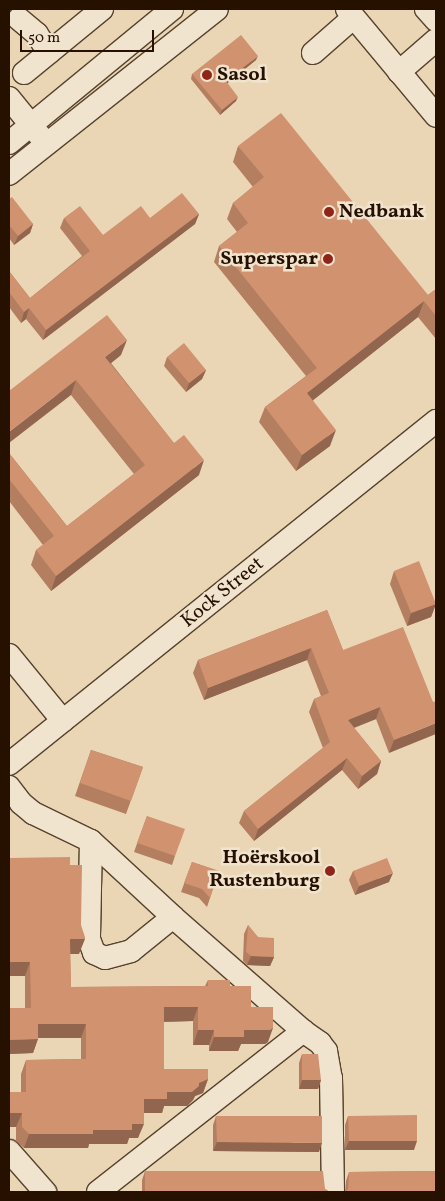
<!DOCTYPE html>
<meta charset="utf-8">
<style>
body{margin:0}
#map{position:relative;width:445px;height:1201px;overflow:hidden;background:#ead6b5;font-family:Vollkorn,serif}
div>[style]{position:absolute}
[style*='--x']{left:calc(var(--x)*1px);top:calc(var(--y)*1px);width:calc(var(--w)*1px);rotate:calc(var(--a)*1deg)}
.roads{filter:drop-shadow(1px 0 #57422d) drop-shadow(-1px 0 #57422d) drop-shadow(0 1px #57422d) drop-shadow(0 -1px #57422d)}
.minor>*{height:22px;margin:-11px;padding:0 11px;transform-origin:11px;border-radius:11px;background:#f1e4cf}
.wall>*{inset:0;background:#b47e60}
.shaded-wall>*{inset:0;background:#92664e}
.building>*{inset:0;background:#d19270}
.dots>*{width:14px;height:14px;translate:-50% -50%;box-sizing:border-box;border:2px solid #f1e4cf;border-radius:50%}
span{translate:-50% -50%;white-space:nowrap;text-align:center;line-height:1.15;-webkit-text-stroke:5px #f1e4cf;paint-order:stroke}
.poi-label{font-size:20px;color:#261100;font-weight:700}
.left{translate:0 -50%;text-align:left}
.right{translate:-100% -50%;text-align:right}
.street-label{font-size:20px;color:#261100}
.frame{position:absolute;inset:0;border:10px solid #261100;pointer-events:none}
.scale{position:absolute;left:20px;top:30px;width:134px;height:22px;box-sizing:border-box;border:2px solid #261100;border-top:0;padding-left:6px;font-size:15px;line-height:18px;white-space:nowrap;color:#261100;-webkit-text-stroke:4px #f1e4cf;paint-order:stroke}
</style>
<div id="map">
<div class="roads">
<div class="minor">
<div style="--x:347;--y:9;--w:139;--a:50.2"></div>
<div style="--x:426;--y:9;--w:15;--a:48"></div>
<div style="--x:19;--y:19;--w:23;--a:40"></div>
<div style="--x:37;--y:34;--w:22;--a:58"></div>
<div style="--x:313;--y:53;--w:53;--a:-41.2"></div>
<div style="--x:399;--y:72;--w:49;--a:-40.9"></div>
<div style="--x:24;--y:73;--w:101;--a:-39.4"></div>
<div style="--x:9;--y:98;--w:49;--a:50.8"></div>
<div style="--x:9;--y:143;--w:211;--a:-39.4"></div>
<div style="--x:9;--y:174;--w:265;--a:-38.4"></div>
<div style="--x:9;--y:655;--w:85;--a:50.7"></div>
<div style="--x:9;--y:764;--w:548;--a:-38.77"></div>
<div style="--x:9;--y:787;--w:20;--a:53"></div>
<div style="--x:21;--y:803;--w:16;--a:40"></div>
<div style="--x:33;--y:813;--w:64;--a:25.8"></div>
<div style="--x:91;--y:841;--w:112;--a:42.8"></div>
<div style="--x:173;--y:917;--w:173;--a:41.2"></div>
<div style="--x:303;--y:1031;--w:21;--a:35"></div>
<div style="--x:320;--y:1043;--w:10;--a:53"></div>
<div style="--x:326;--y:1051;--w:27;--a:80"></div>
<div style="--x:331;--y:1078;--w:114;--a:89"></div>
<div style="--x:91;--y:841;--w:98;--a:91.2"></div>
<div style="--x:89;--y:939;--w:15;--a:70"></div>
<div style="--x:94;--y:953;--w:12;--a:24"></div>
<div style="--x:105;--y:958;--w:27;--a:-15"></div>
<div style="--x:131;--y:951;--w:54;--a:-39"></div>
<div style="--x:9;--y:1151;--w:55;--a:48.7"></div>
<div style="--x:98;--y:1192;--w:261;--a:-38.1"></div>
</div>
</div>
<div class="wall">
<div style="clip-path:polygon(256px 60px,227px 83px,236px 101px,220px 115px,191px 79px,192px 74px)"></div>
<div style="clip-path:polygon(238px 146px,428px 295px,436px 289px,436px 339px,418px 317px,313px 400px,330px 446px,296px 471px,259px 422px,265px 407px,306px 376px,214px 262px,219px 246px,237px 232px,227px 219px,233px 203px,253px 187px,233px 162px)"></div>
<div style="clip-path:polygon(9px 199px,33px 224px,30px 233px,14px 245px,9px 238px)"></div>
<div style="clip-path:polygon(199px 214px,195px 224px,43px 340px,26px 319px,21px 323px,9px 307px,9px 271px,30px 298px,82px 256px,60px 228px,64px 218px,103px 235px,150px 218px)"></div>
<div style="clip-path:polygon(121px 355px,111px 363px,199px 475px,51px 591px,31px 565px,36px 550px,43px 545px,9px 501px,9px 453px,67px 526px,134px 474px,71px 395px,9px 391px)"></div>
<div style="clip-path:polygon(167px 357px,206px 370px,202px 379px,186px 392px,164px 366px)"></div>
<div style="clip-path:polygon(394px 571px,436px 604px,431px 617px,407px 626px,390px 584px)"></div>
<div style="clip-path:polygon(327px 610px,343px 650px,433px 702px,389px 753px,376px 719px,354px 728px,381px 761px,377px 774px,358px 789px,342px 770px,254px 841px,239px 823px,244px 811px,323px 748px,309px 712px,314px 699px,321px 696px,307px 660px,204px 700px,193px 673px,198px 660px)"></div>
<div style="clip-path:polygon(91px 750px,143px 767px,126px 814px,75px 796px)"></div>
<div style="clip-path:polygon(147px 816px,175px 856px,172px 865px,134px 852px)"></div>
<div style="clip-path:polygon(9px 858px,70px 865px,79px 954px,70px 954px,71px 987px,205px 986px,208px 980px,230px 986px,251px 1007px,268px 1042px,265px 1044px,241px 1044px,238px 1051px,209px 1051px,209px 1045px,193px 1045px,193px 1021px,164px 1022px,164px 1069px,208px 1079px,203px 1093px,195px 1096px,193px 1100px,187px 1106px,164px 1106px,162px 1113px,144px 1113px,138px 1138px,129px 1138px,127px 1144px,89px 1144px,88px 1148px,24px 1148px,16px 1141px,16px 1127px,9px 1127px,21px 1092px,21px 1074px,26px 1060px,81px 1059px,81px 1038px,38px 1038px,33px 1053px,9px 1054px,9px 1008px,25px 1008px,25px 976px,9px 976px)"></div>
<div style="clip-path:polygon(192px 862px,219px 871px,207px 907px,199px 898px,181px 892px)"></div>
<div style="clip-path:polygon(353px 871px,389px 882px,355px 895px,349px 880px)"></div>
<div style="clip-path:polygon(248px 925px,274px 957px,270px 966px,247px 965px,243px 961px,244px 934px)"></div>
<div style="clip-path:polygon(302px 1054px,321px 1080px,318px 1089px,299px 1089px,299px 1063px)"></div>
<div style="clip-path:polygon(216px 1116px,319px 1152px,213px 1151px,213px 1125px)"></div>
<div style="clip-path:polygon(348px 1116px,414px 1150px,345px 1150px,345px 1125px)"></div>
<div style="clip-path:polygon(145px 1171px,325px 1189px,330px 1192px,142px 1192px,142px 1180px)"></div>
<div style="clip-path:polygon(436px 1171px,345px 1192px,346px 1181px,349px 1172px)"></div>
</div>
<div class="shaded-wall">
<div style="clip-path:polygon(258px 56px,256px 60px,224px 86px,226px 81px)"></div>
<div style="clip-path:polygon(238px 97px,236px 101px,220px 115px,222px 110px)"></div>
<div style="clip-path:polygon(199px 214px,195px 224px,43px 340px,46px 330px)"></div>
<div style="clip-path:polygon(33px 224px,30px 233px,14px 245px,18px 236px)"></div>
<div style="clip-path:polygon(424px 301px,418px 317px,302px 409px,307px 393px)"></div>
<div style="clip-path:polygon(29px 308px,26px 319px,21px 323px,24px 312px)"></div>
<div style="clip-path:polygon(127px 340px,121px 355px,100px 372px,105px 357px)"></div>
<div style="clip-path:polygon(206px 370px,202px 379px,186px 392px,189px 383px)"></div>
<div style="clip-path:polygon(76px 380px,71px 395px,9px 443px,9px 432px)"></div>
<div style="clip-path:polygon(336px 430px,330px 446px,296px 471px,302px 455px)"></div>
<div style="clip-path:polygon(204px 460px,199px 475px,51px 591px,56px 576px)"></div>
<div style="clip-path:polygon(436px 604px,431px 617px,407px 626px,411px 613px)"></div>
<div style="clip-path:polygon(311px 648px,307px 660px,204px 700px,208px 688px)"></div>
<div style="clip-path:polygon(380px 707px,376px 719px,343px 732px,348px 720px)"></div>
<div style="clip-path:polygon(436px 723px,436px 734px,389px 753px,394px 740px)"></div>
<div style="clip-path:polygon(347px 758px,342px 770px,254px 841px,258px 829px)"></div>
<div style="clip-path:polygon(381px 761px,377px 774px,358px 789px,362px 776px)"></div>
<div style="clip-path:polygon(393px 873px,389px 882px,355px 895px,359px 886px)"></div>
<div style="clip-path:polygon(70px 939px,85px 939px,79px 954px,65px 954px)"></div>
<div style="clip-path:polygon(251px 956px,274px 957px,270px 966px,247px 965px)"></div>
<div style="clip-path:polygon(9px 962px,30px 962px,25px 976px,9px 976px)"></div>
<div style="clip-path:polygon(164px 1007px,198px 1007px,193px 1021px,158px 1022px)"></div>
<div style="clip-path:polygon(38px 1024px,86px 1024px,81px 1038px,33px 1038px)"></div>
<div style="clip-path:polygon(273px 1028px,268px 1042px,265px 1044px,241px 1044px,238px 1051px,209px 1051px,214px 1037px,244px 1030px)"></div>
<div style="clip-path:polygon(198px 1030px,214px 1030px,209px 1045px,193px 1045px)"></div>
<div style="clip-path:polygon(38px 1039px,33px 1053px,9px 1054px,9px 1040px)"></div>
<div style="clip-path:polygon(208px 1079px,203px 1093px,195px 1096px,193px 1100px,187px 1106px,164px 1106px,162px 1113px,138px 1113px,144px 1099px,199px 1083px)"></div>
<div style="clip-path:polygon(302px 1080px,321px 1080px,318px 1089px,299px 1089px)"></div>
<div style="clip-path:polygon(9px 1113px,22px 1113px,16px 1127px,9px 1127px)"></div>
<div style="clip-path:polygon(132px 1124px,144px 1124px,138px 1138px,129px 1138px,127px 1144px,89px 1144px,88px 1148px,24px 1148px,29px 1134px,93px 1130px)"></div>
<div style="clip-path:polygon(349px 1141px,417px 1141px,414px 1150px,345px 1150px)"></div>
<div style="clip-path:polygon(217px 1142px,322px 1143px,319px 1152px,213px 1151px)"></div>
</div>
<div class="building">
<div style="clip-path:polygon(241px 35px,258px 56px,226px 81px,238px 97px,222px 110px,192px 74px)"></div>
<div style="clip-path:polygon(281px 113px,428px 295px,436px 289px,436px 316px,424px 301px,307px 393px,336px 430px,302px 455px,265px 407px,317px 368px,219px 246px,248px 223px,233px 203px,264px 177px,238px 146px)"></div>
<div style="clip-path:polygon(182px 193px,199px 214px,46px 330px,29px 308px,24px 312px,9px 292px,9px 271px,30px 298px,90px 251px,64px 218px,80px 206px,103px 235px,141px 206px,150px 218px)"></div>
<div style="clip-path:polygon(12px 197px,33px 224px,18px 236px,9px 225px,9px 199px)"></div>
<div style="clip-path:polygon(107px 315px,127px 340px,105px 357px,174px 443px,184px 435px,204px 460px,56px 576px,36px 550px,54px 536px,9px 479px,9px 453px,67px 526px,145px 465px,76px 380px,9px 432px,9px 391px)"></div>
<div style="clip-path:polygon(184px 343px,206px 370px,189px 383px,167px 357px)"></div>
<div style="clip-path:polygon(419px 561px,436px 604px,411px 613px,394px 571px)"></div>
<div style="clip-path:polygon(327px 610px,343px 650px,403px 627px,433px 702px,436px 701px,436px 723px,394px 740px,380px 707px,348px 720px,381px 761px,362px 776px,347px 758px,258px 829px,244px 811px,330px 742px,314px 699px,329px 693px,311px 648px,208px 688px,198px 660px)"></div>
<div style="clip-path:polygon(91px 750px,143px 767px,131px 801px,80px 783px)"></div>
<div style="clip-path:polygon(147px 816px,185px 829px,175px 856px,137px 843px)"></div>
<div style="clip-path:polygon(70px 857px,70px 865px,82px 865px,81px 925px,85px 937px,85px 939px,70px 939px,71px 987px,208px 986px,208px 980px,230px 980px,230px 986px,251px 986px,251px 1007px,273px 1007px,273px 1028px,270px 1030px,244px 1030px,244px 1037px,214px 1037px,214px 1030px,198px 1030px,198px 1007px,164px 1007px,164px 1069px,208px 1069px,208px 1079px,199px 1083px,199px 1086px,192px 1092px,167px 1092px,167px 1099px,144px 1099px,144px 1124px,132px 1124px,132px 1130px,93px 1130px,93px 1134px,29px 1134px,22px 1127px,22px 1113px,9px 1113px,9px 1092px,26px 1092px,26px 1060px,86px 1059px,86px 1024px,38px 1024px,38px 1039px,9px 1040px,9px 1008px,31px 1008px,30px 962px,9px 962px,9px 858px)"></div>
<div style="clip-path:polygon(387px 858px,393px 873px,359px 886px,353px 871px)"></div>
<div style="clip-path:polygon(192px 862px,219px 871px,210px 898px,202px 889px,184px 883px)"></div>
<div style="clip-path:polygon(248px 925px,258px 937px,274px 938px,274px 957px,251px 956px,246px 952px)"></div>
<div style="clip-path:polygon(302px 1054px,318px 1054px,321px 1080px,302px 1080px)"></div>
<div style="clip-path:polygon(417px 1115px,417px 1141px,349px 1141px,348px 1116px)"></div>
<div style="clip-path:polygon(216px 1116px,322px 1116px,322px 1143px,217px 1142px)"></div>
<div style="clip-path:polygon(145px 1171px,323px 1171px,325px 1189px,330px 1192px,145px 1192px)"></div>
<div style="clip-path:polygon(436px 1171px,436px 1192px,345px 1192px,348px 1189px,349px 1172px)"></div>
</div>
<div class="dots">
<div style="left:207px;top:75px;background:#8f2418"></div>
<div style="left:329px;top:212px;background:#8f2418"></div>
<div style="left:328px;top:259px;background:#8f2418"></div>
<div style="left:330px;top:871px;background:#8f2418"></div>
</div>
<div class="poi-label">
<span class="left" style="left:217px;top:75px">Sasol</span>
<span class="left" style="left:339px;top:212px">Nedbank</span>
<span class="right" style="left:318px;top:259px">Superspar</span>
<span class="right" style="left:320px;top:870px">Hoërskool<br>Rustenburg</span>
</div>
<div class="street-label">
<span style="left:223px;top:593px;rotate:-39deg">Kock Street</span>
</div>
<div class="frame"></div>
<div class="scale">50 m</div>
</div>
